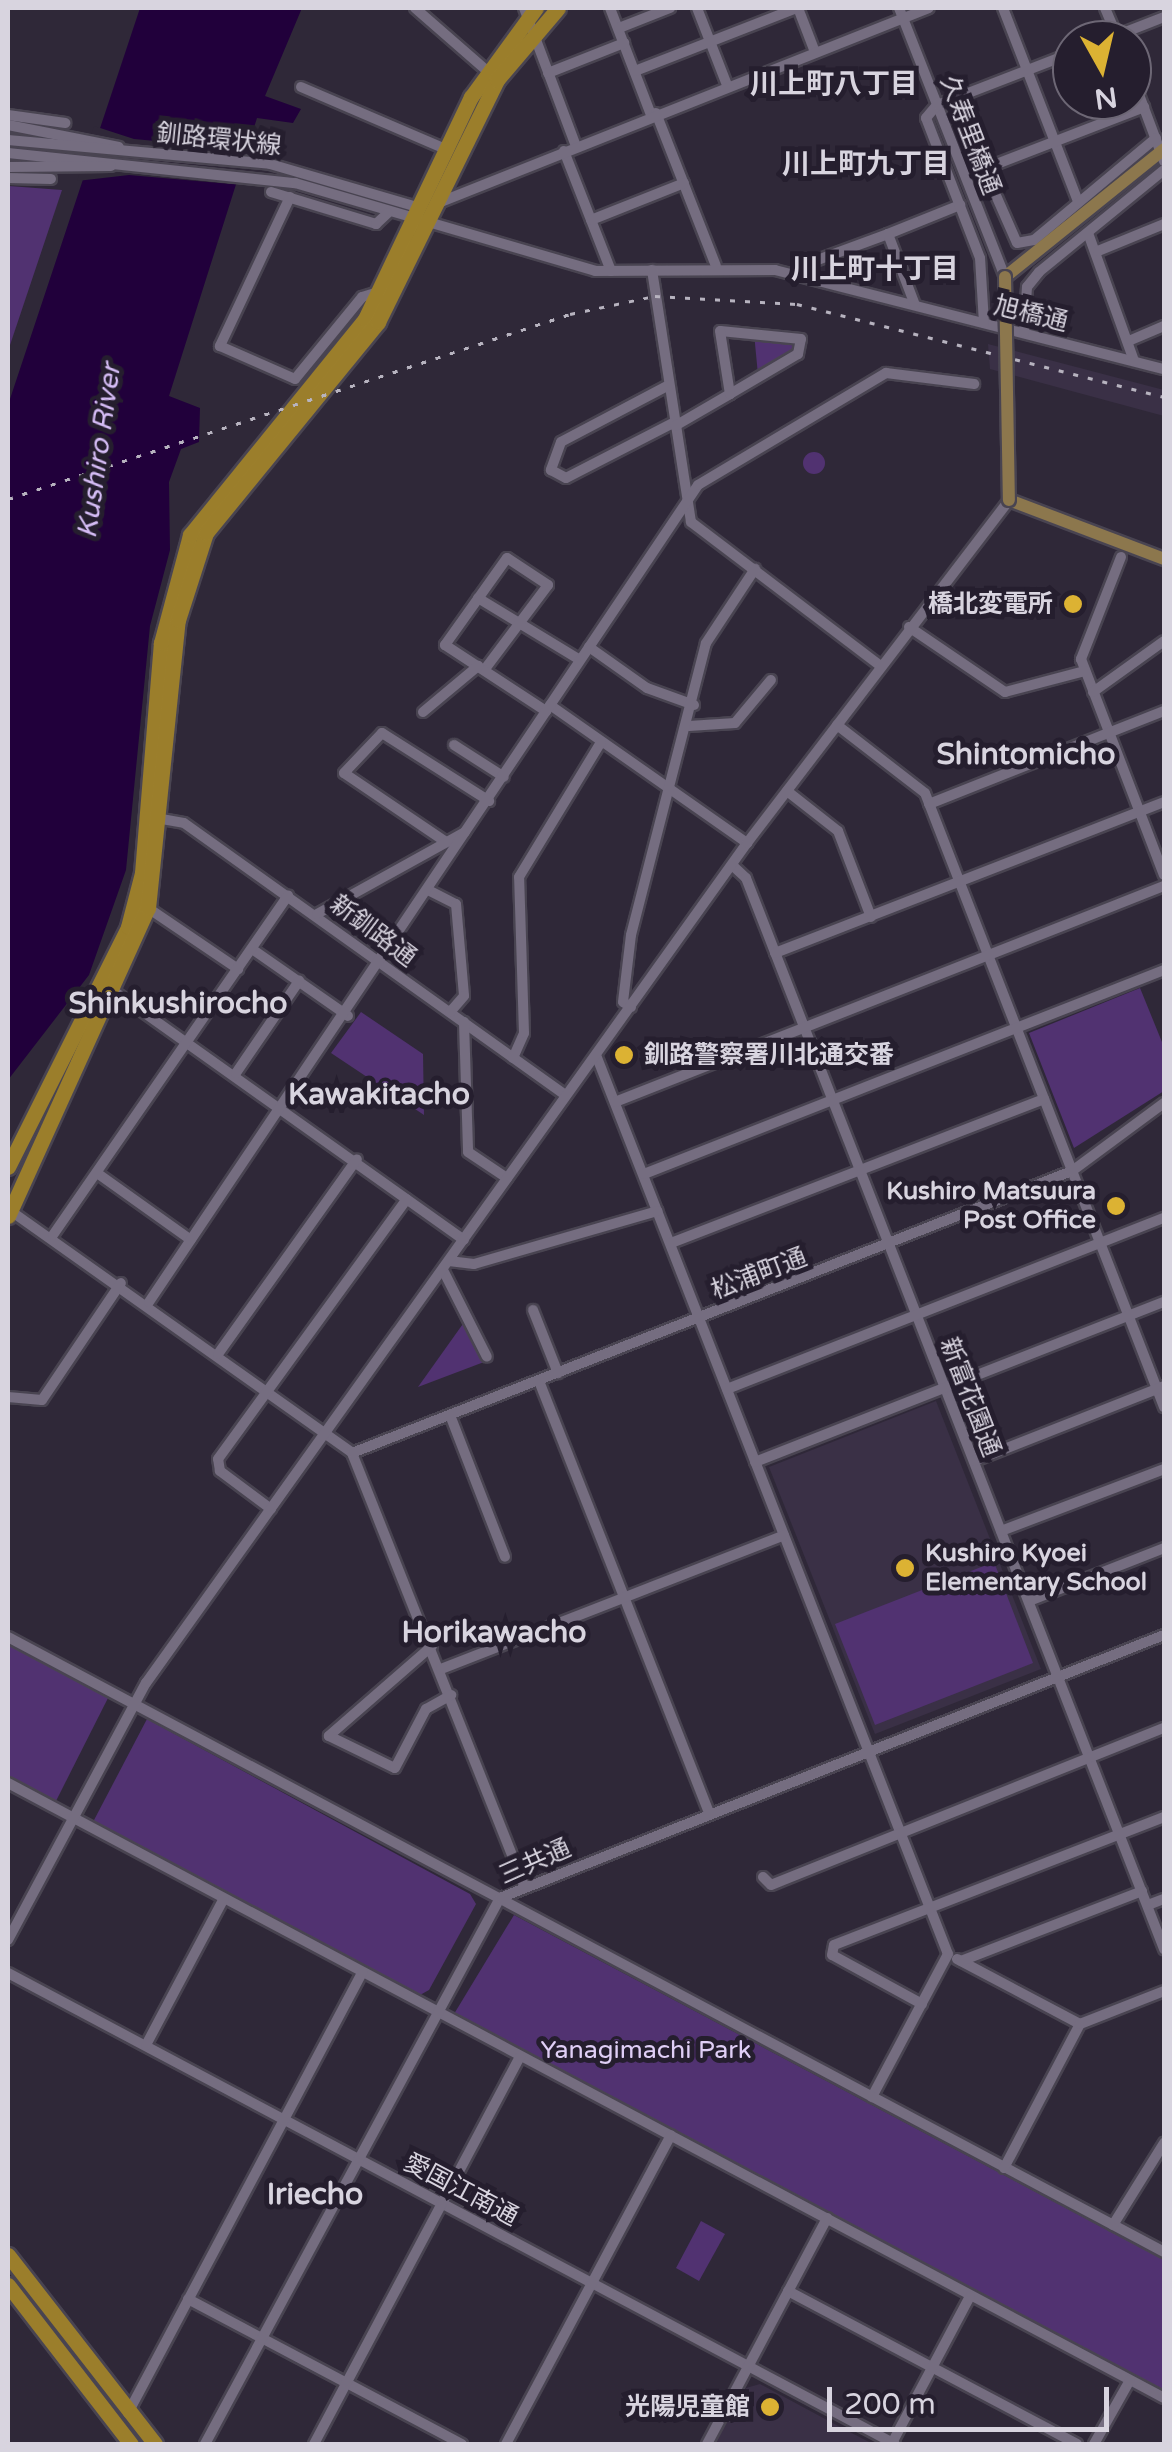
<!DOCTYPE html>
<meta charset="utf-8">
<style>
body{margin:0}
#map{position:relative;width:1172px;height:2452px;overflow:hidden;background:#2f2838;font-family:"Varela Round","Noto Sans JP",sans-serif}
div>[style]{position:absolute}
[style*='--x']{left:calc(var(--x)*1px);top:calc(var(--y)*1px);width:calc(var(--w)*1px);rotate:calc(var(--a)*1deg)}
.built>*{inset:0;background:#3a3046}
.green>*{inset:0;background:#513271}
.round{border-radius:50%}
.water>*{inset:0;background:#21003b}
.pier>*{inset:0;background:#2f2838}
.minor-tunnel>*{height:10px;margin-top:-5px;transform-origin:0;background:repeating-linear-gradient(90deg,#484251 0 10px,transparent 0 15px)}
.roads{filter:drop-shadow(2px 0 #494451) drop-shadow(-2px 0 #494451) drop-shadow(0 2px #494451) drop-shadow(0 -2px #494451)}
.minor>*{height:10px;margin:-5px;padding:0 5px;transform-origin:5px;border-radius:5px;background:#756d80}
.major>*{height:12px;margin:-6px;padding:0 6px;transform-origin:6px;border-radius:6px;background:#8c774d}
.highway>*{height:15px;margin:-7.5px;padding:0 7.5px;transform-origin:7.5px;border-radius:7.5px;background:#9b7e2b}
.rail>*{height:2.5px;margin-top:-1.25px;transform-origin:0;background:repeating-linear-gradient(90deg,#b7b3bf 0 5px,transparent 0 15px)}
.bridges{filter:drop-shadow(2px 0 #494451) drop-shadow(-2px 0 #494451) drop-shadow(0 2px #494451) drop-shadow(0 -2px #494451)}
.major-bridge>*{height:12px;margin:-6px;padding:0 6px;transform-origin:6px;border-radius:6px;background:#8c774d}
.dots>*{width:28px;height:28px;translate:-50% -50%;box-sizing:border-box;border:5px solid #251e2e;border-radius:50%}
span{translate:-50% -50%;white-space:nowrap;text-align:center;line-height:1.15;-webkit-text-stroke:10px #251e2e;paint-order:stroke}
.street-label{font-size:25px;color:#d8d4df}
.poi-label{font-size:25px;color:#d8d4df;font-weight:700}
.right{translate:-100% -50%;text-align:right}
.left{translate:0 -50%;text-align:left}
.park-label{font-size:25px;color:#e0cff6}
.neighbourhood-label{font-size:28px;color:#d8d4df;font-weight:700}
.water-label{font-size:28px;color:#d5bcf5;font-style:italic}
.quarter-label{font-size:30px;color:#d8d4df;font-weight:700}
.frame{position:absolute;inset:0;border:10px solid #d8d4df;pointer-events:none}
.north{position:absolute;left:1052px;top:20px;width:100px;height:100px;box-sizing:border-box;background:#251e2e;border:2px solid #6d6775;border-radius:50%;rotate:172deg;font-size:28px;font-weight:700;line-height:40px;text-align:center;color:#d8d4df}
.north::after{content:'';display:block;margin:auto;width:35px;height:45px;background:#dcb233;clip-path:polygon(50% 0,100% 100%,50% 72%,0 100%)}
.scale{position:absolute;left:827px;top:2387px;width:282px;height:45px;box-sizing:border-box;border:5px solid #d8d4df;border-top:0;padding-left:12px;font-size:30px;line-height:35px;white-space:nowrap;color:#d8d4df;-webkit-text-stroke:8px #251e2e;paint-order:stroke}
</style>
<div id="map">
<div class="built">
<div style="clip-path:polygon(988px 344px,1164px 390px,1164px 416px,990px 369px)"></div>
<div style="clip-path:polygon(936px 1401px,1041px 1669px,875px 1734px,769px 1467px)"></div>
<div style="clip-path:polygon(760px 2384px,840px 2427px,873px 2444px,715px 2444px,746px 2388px)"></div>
</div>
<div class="green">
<div style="clip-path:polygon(9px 186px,62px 190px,8px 351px,8px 189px)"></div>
<div style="clip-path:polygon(754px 333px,798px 341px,796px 352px,758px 375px)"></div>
<div class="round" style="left:803px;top:452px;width:22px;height:22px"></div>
<div style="clip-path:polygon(1140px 988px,1164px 1047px,1164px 1091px,1074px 1148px,1029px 1033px)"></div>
<div style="clip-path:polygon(361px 1012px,423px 1054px,424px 1115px,331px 1053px)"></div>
<div style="clip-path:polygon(465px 1321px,484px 1362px,418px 1387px)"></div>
<div style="clip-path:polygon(994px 1562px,1033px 1663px,875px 1725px,835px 1624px)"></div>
<div style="clip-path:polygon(8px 1643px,108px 1698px,56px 1801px,8px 1776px)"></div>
<div style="clip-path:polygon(147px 1719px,470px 1894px,476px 1904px,429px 1990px,420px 1995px,93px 1822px)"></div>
<div style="clip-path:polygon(514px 1915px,1164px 2260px,1164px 2391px,454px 2014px)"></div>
<div style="clip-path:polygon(701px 2221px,725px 2234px,699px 2281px,676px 2268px)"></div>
</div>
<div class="water">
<div style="clip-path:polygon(140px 8px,302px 8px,265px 96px,301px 109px,293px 123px,257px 118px,169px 396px,200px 408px,199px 442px,181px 449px,169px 482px,170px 550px,150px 626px,126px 870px,89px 975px,8px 1080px,8px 405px)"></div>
</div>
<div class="pier">
<div style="clip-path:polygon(94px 126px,134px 139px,253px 150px,242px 185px,129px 175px,77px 181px)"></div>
</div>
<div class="minor-tunnel">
<div style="--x:51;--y:179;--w:58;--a:-76"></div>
</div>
<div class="roads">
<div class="minor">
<div style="--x:415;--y:8;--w:103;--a:41.1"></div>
<div style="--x:524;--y:8;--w:147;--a:69.4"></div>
<div style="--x:610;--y:8;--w:115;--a:69"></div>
<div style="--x:697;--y:8;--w:83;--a:68.7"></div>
<div style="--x:798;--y:8;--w:47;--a:68.9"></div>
<div style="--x:899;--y:8;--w:289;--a:68.5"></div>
<div style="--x:1003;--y:8;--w:207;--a:68.8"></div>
<div style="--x:1105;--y:8;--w:34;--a:67"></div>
<div style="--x:619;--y:28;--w:55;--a:-21.4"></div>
<div style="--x:1105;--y:40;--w:63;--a:-21.3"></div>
<div style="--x:635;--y:71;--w:174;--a:-21.3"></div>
<div style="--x:548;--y:73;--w:82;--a:-21.5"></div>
<div style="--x:1132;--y:76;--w:91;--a:69.4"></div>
<div style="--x:301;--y:87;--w:160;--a:23.2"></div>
<div style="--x:953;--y:98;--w:158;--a:66.2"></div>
<div style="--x:1017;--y:243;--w:17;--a:-10"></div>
<div style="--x:1034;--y:240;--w:159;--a:-39.9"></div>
<div style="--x:656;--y:113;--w:164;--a:68.6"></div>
<div style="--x:8;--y:115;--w:58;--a:8"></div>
<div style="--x:8;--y:125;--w:113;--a:11.2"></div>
<div style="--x:8;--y:140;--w:263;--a:5.2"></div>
<div style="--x:270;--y:164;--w:156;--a:16.3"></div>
<div style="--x:564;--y:151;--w:129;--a:68.6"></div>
<div style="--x:8;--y:153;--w:289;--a:6"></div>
<div style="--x:295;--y:183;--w:313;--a:16.3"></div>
<div style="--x:595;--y:271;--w:180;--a:-0.3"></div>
<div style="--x:775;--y:270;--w:401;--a:14.3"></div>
<div style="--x:8;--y:167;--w:103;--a:-0.6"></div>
<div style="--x:981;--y:170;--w:175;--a:-21.1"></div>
<div style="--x:8;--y:178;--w:43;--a:1.3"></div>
<div style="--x:271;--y:192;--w:110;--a:16.9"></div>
<div style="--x:376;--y:224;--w:16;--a:-43"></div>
<div style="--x:290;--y:197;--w:165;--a:115.2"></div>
<div style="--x:220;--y:346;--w:82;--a:23.7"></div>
<div style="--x:295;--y:379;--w:106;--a:-50.7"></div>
<div style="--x:362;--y:297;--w:17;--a:-17"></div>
<div style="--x:438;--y:203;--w:528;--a:-21.66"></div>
<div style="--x:591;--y:220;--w:100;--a:-21.7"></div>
<div style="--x:1088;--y:233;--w:136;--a:70.2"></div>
<div style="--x:888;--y:234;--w:78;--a:-21.9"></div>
<div style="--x:1098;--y:251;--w:71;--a:-22.2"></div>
<div style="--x:652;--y:270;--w:255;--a:81.2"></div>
<div style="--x:691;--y:522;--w:238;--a:37.2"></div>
<div style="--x:804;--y:275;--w:15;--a:-58"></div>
<div style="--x:812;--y:262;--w:81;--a:-20.2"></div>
<div style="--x:888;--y:234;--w:76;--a:69.2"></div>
<div style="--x:984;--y:323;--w:65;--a:-93.5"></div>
<div style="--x:980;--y:258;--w:150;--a:-111.1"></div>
<div style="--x:926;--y:118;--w:17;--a:-50"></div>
<div style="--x:937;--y:105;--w:145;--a:-21.1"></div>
<div style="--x:1024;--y:333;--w:46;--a:-86.3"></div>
<div style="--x:1027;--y:287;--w:19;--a:-51"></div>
<div style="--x:1039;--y:272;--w:161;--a:-39.2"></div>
<div style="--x:1131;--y:340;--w:36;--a:-23"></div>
<div style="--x:669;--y:385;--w:122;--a:152.2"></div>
<div style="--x:561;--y:442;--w:30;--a:110"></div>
<div style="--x:551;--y:470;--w:17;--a:28"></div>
<div style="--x:566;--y:478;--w:123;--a:-27.2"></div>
<div style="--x:675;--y:426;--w:64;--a:-30.2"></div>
<div style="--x:730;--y:394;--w:79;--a:-30.5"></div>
<div style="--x:798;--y:354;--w:15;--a:-79"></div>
<div style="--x:801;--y:339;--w:81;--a:-174.4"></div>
<div style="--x:720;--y:331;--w:64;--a:81"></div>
<div style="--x:1121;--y:557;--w:110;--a:111.4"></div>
<div style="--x:1081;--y:659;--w:231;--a:69"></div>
<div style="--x:478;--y:598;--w:119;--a:31.3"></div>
<div style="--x:909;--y:627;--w:116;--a:34.1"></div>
<div style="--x:1005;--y:692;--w:83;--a:-14.7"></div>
<div style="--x:589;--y:647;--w:71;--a:35.3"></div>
<div style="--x:647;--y:688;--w:50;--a:19.9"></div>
<div style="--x:485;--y:669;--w:105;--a:-53.1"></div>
<div style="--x:548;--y:585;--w:49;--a:-146.6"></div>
<div style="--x:507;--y:558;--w:107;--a:125.5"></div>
<div style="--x:445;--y:645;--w:121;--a:33.2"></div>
<div style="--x:1093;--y:692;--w:87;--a:-35.7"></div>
<div style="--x:550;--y:705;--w:241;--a:35"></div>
<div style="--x:423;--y:712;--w:72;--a:-39.9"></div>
<div style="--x:837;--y:725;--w:111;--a:37.7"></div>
<div style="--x:925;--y:793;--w:659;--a:68.73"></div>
<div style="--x:689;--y:726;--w:46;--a:-3.7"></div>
<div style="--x:735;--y:723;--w:56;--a:-50.1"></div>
<div style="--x:454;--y:745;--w:59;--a:32.6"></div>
<div style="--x:787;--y:791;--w:65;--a:38.1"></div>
<div style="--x:838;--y:831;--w:92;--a:69"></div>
<div style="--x:929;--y:804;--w:253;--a:-21.6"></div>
<div style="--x:156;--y:818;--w:28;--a:10"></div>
<div style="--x:184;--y:823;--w:469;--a:35.5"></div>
<div style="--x:446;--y:842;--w:123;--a:-145.9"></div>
<div style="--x:344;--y:773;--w:55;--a:-46.5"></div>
<div style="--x:382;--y:733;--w:127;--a:32.4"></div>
<div style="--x:732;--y:865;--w:19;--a:43"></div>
<div style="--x:746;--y:878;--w:1150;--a:68.68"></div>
<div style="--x:430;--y:891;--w:29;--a:27"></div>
<div style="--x:456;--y:904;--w:92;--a:85"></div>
<div style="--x:464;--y:996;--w:21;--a:131"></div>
<div style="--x:148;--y:908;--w:109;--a:34.1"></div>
<div style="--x:317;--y:914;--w:169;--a:-29"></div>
<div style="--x:252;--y:949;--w:117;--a:34.9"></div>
<div style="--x:775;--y:953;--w:417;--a:-21.2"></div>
<div style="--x:115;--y:992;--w:428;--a:35.4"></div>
<div style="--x:631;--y:1007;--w:9;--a:-148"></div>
<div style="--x:623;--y:1002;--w:67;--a:-83.2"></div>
<div style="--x:631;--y:935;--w:301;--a:-75.6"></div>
<div style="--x:706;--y:643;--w:89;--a:-56.5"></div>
<div style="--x:464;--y:1022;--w:130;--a:88.2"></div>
<div style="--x:468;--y:1152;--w:47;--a:33.7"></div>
<div style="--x:596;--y:1055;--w:965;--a:68.62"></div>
<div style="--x:948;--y:1954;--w:162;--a:118"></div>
<div style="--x:513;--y:1058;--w:27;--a:-66"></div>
<div style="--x:524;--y:1033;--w:156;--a:-91.8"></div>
<div style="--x:519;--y:877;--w:158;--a:-58.7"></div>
<div style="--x:236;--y:1073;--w:112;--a:-55.6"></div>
<div style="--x:615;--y:1102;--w:590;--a:-21.48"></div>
<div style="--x:97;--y:1173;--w:115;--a:35.5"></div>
<div style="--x:644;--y:1174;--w:559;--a:-21.42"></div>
<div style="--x:8;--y:1209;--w:422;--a:35.3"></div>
<div style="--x:352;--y:1453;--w:465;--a:68.3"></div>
<div style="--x:53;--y:1235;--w:413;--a:-55.3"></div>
<div style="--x:671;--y:1243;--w:400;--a:-21.1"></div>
<div style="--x:449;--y:1261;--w:25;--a:7"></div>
<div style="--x:474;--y:1264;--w:191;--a:-16.1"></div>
<div style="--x:443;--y:1270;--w:97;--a:63.2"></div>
<div style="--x:149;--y:1302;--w:984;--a:-56.1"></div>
<div style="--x:698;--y:485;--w:219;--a:-30.8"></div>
<div style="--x:886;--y:373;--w:89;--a:7.1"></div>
<div style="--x:533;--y:1310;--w:68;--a:68.4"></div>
<div style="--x:218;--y:1354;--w:239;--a:-54.5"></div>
<div style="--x:539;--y:1381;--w:464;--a:68.5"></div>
<div style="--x:727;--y:1389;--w:469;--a:-21.4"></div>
<div style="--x:8;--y:1397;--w:34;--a:5"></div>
<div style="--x:42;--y:1400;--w:141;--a:-56"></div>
<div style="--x:450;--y:1415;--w:152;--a:68.8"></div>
<div style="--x:352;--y:1453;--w:773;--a:-21.39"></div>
<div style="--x:1072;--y:1171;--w:114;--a:-36.5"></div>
<div style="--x:974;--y:1461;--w:204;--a:-21.5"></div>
<div style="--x:755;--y:1462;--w:439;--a:-21.4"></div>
<div style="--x:271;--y:1509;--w:64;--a:-143.3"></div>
<div style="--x:220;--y:1471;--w:12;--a:-99"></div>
<div style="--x:218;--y:1459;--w:321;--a:-54"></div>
<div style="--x:1001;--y:1531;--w:174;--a:-20.8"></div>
<div style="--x:1029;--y:1601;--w:145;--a:-21.4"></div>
<div style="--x:8;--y:1637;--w:1309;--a:28.01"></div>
<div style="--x:432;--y:1646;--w:137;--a:138.9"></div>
<div style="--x:329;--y:1736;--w:73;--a:25.9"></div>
<div style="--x:395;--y:1768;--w:67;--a:-62.3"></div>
<div style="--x:426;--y:1709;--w:29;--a:-29"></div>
<div style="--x:441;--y:1669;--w:368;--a:-21.3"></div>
<div style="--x:8;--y:1783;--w:1309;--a:28.01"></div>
<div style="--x:763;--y:1877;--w:11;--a:45"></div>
<div style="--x:771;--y:1885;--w:423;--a:-21.8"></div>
<div style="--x:1148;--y:1905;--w:17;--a:-21"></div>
<div style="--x:8;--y:1940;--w:292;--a:-61.8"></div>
<div style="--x:146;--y:1683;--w:1033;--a:-54.42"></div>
<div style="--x:747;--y:843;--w:432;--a:-52.6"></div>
<div style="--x:957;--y:1959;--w:139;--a:27.9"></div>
<div style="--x:961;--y:1961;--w:194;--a:-21.1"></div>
<div style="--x:8;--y:1973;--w:1004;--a:27.97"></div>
<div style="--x:922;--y:2004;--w:102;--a:-151.4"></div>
<div style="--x:832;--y:1955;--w:10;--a:-79"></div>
<div style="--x:834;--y:1945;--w:354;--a:-21.2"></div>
<div style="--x:146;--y:2045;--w:166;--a:-62"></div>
<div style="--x:1004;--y:2168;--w:163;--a:-62.2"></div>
<div style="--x:1080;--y:2024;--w:90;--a:-21.4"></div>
<div style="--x:1113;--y:2225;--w:97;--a:-58.1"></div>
<div style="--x:788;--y:2291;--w:327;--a:27.9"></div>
<div style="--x:188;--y:2299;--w:310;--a:27.9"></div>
<div style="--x:128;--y:2413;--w:499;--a:-62"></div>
<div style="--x:892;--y:2443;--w:166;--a:-62"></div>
<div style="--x:205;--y:2444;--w:621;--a:-61.62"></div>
<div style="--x:500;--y:1898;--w:714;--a:-21.61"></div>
<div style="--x:314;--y:2444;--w:439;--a:-62"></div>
<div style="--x:506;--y:2444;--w:350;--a:-61.9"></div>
<div style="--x:707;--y:2444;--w:256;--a:-62"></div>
<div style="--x:1094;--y:2444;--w:73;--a:-60.6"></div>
</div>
<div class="major">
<div style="--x:1005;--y:277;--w:204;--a:-38.8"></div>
<div style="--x:1009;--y:500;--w:166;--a:20.8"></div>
</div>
<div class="highway">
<div style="--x:8;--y:1167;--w:268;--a:-63.4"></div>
<div style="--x:128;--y:927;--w:56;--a:-75.5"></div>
<div style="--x:142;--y:873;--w:231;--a:-85.3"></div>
<div style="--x:161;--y:643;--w:112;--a:-75"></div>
<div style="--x:190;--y:535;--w:278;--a:-51"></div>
<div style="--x:365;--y:319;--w:246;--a:-64.5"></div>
<div style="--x:471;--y:97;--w:110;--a:-53.9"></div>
<div style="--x:8;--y:1216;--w:338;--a:-65.6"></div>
<div style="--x:148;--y:908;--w:290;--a:-84.1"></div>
<div style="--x:178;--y:620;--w:91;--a:-72.2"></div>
<div style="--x:206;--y:533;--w:272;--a:-50.8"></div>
<div style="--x:378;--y:322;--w:270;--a:-63.8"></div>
<div style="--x:497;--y:80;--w:94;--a:-49.7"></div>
<div style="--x:8;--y:2255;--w:239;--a:52.1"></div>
<div style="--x:8;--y:2285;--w:201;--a:52.3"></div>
</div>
</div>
<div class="rail">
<div style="--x:8;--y:499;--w:592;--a:-18.22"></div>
<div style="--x:570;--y:314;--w:87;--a:-12"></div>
<div style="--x:655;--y:296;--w:142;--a:3.2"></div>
<div style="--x:797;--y:304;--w:379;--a:14.2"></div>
</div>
<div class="bridges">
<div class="major-bridge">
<div style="--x:1005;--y:277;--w:223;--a:89"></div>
</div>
</div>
<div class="dots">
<div style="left:1073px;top:604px;background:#dcb233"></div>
<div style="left:624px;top:1055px;background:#dcb233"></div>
<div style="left:1116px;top:1206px;background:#dcb233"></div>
<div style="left:905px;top:1568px;background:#dcb233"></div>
<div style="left:770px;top:2407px;background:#dcb233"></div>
</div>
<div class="street-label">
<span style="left:970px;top:135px;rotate:69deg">久寿里橋通</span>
<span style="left:219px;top:140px;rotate:6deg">釧路環状線</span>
<span style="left:1031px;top:314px;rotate:14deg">旭橋通</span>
<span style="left:373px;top:931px;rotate:37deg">新釧路通</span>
<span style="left:759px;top:1274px;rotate:-21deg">松浦町通</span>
<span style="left:970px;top:1397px;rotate:69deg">新富花園通</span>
<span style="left:535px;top:1862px;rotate:-24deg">三共通</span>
<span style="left:461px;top:2190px;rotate:28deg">愛国江南通</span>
</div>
<div class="poi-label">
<span class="right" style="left:1053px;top:604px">橋北変電所</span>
<span class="left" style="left:644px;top:1055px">釧路警察署川北通交番</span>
<span class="right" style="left:1096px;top:1206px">Kushiro Matsuura<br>Post Office</span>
<span class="left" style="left:925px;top:1568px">Kushiro Kyoei<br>Elementary School</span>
<span class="right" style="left:750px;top:2407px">光陽児童館</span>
</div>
<div class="park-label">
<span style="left:646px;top:2050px">Yanagimachi Park</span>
</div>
<div class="neighbourhood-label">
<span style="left:834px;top:84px">川上町八丁目</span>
<span style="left:866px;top:164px">川上町九丁目</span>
<span style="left:875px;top:269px">川上町十丁目</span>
</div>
<div class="water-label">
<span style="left:99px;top:451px;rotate:-82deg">Kushiro River</span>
</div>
<div class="quarter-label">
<span style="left:1026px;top:755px">Shintomicho</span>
<span style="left:178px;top:1004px">Shinkushirocho</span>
<span style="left:379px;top:1095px">Kawakitacho</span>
<span style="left:494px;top:1633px">Horikawacho</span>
<span style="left:315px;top:2195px">Iriecho</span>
</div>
<div class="frame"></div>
<div class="north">N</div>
<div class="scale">200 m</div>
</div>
